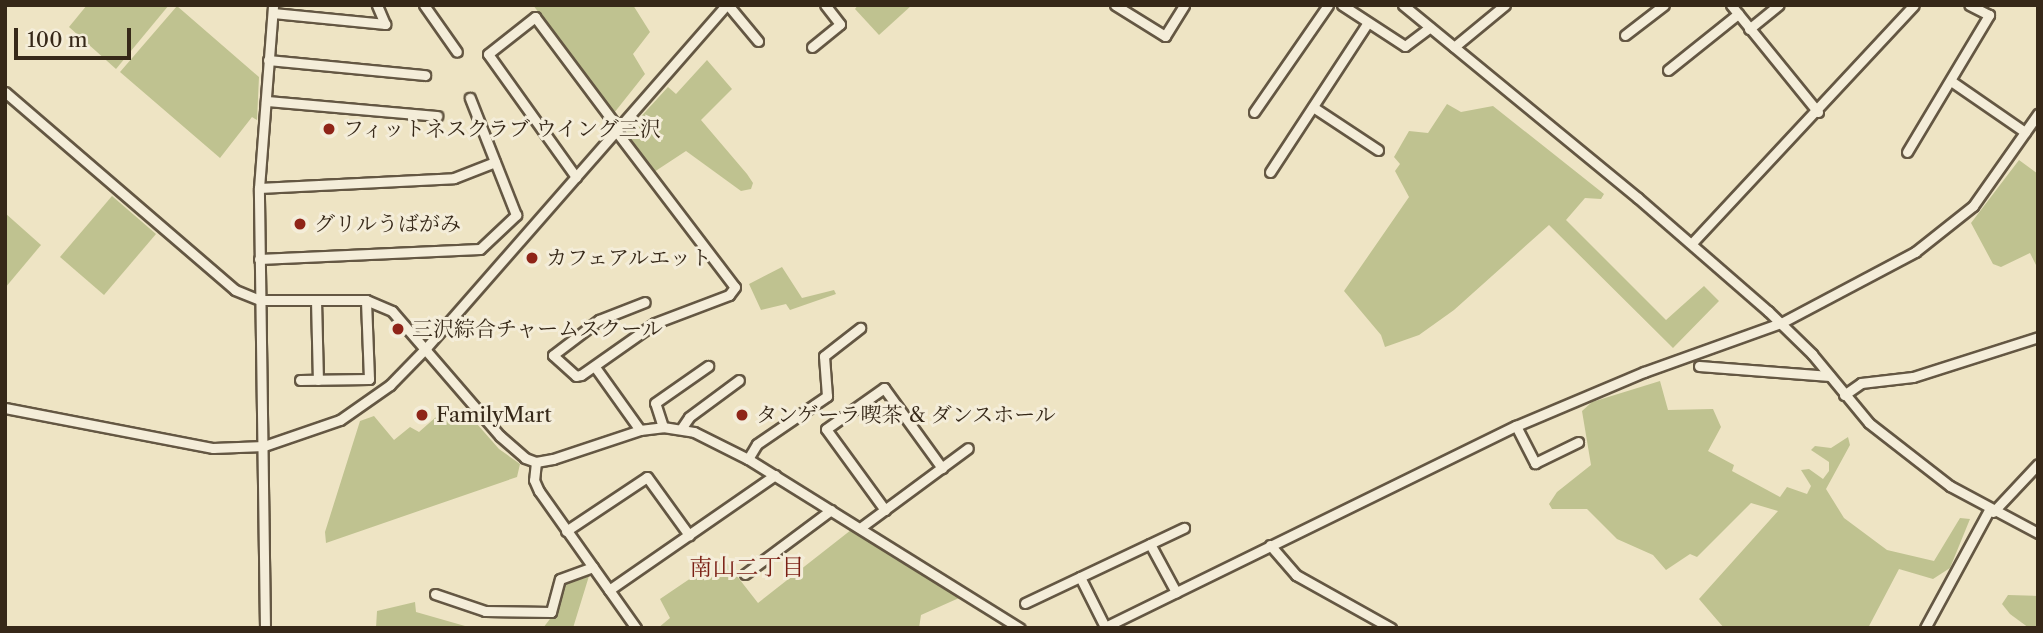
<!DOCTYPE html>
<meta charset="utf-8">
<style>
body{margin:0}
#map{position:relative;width:2043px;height:633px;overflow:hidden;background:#eee4c4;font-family:"Libre Caslon Text","Noto Serif JP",serif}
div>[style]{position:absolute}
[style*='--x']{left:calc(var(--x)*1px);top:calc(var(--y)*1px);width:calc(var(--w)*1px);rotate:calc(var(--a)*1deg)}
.green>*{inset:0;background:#bfc290}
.roads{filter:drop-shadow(2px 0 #645743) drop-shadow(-2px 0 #645743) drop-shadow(0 2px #645743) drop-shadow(0 -2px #645743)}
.minor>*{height:9px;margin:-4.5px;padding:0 4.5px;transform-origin:4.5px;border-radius:4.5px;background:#f4edd9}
.dots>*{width:19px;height:19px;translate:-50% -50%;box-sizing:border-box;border:4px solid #f4edd9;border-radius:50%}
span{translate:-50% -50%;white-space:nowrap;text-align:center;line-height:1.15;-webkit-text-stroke:6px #f4edd9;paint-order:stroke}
.poi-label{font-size:21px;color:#362818}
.left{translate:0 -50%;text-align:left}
.neighbourhood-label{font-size:23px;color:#7a1f14}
.frame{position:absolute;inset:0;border:7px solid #362818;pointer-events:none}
.scale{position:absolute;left:14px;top:28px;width:117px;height:32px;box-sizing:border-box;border:4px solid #362818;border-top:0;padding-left:9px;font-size:21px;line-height:24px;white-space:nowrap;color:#362818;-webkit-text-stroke:5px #f4edd9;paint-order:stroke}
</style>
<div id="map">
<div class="green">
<div style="clip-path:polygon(87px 5px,169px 5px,116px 69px,69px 27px)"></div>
<div style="clip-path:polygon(533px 5px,633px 5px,650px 32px,633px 54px,645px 74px,614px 113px)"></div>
<div style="clip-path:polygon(858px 5px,912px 5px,879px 35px,855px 9px)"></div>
<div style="clip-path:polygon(177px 6px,259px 77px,257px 120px,252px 117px,220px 158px,120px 72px)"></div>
<div style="clip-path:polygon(707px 60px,732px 89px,701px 120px,747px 174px,753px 183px,751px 189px,741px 191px,686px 151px,654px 172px,625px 134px,668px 87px,676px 94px)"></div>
<div style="clip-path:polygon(1447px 104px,1461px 112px,1493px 106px,1604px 194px,1601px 199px,1585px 198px,1566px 220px,1666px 320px,1704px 286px,1719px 301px,1673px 348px,1549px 225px,1454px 310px,1419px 335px,1385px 347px,1381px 335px,1344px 291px,1409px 197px,1395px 171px,1400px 164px,1394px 157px,1409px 131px,1428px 133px)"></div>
<div style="clip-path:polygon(2019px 160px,2038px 174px,2038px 269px,2030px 253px,2001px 267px,1993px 264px,1971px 223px)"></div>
<div style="clip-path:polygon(112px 196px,156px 234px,104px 295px,60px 257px)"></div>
<div style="clip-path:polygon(5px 213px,41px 245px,5px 288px)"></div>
<div style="clip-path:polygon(782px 267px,802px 298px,834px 290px,836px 294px,790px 310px,786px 304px,761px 310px,749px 284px)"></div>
<div style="clip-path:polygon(1660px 381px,1668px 410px,1713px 409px,1721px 427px,1708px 451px,1734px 465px,1732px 471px,1780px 497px,1787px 487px,1807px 494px,1811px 486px,1801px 470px,1809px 469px,1823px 479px,1829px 471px,1829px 462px,1811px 450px,1815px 446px,1831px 448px,1848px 437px,1850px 445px,1826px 489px,1844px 518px,1887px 550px,1934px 561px,1960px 518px,1970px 519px,1950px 568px,1933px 579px,1899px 569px,1868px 628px,1724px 628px,1699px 599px,1778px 511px,1751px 503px,1697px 557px,1690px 554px,1666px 570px,1653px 555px,1617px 539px,1587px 509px,1552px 509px,1549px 504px,1557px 492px,1591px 465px,1582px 411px,1592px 402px)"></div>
<div style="clip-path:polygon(463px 408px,499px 449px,520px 464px,517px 477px,326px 543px,325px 532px,360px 421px,374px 416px,394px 440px,410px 427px,419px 432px,436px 417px,442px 424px)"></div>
<div style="clip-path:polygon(851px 530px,959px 598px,921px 615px,919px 628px,658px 628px,670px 618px,660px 599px,722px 557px,758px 603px)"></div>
<div style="clip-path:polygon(589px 576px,573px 628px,543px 628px,560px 606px,564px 585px)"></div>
<div style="clip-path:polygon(2008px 595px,2038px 596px,2038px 628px,2029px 628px,2010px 614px,2002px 604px)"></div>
<div style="clip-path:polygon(415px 602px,416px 612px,472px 628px,376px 628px,377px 611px)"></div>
</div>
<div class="roads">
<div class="minor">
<div style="--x:424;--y:5;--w:57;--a:54.9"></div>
<div style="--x:728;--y:5;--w:47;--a:50.2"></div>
<div style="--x:1115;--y:5;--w:59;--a:31.8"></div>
<div style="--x:1165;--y:36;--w:36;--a:-58"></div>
<div style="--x:1342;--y:5;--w:75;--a:33.1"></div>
<div style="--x:1405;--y:46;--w:31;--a:-37"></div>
<div style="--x:1403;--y:5;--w:304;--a:39.4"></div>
<div style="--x:1638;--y:198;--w:172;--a:41"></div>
<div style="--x:1768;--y:311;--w:62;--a:44.3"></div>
<div style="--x:1812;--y:354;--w:89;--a:50.4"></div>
<div style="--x:1869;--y:423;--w:103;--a:37.9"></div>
<div style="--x:1950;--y:486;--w:100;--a:28.1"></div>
<div style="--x:1731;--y:5;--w:138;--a:50.9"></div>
<div style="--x:273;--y:13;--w:113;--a:5.6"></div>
<div style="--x:385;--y:24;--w:21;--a:-113"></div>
<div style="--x:1749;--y:29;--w:38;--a:-39"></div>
<div style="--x:1625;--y:35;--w:49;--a:-37.6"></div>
<div style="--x:812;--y:47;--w:36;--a:-39"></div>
<div style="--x:840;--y:24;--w:24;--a:-128"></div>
<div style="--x:1454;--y:47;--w:66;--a:-39.5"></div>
<div style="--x:268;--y:60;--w:158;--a:5.5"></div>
<div style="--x:1668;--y:70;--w:90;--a:-38.7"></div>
<div style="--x:1951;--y:81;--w:90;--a:34.6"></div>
<div style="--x:5;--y:92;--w:303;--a:40.7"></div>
<div style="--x:235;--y:290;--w:27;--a:22"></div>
<div style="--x:260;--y:300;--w:106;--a:0"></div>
<div style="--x:366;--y:300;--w:28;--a:23"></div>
<div style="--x:392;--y:311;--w:165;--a:49.2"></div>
<div style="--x:500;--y:436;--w:33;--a:41"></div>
<div style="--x:525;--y:458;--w:12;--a:20"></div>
<div style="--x:536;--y:462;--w:17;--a:-10"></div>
<div style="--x:553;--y:459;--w:92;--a:-18.4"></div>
<div style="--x:640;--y:430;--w:23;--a:-7"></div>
<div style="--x:663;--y:427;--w:31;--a:9"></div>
<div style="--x:694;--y:432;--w:60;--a:26.6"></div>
<div style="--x:748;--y:459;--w:320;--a:31.9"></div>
<div style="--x:266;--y:101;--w:172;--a:5"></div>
<div style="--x:1313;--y:107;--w:78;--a:33.5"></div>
<div style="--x:1254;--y:112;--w:130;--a:-55.3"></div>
<div style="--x:616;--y:131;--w:196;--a:52.7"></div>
<div style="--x:735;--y:287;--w:10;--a:127"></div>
<div style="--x:729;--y:295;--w:79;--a:159.3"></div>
<div style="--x:655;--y:323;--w:90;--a:144.9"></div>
<div style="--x:581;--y:375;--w:5;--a:169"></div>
<div style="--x:576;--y:376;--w:31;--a:-138"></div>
<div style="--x:553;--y:355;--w:58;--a:-37.3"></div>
<div style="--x:599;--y:320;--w:49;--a:-21.4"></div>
<div style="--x:1907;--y:152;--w:160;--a:-59.1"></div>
<div style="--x:1989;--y:15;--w:22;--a:-153"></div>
<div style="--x:1270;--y:172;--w:177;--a:-56.8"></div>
<div style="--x:576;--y:177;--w:151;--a:-125.6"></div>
<div style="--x:488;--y:54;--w:60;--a:-38.2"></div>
<div style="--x:535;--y:17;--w:139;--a:53.2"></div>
<div style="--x:259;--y:188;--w:195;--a:-2.9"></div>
<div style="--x:454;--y:178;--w:44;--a:-21.3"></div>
<div style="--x:1692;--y:243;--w:325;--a:-47"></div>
<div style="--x:259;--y:259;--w:221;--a:-2.6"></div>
<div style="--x:480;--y:249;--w:50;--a:-43.4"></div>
<div style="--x:516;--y:215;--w:126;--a:-111.5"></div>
<div style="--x:316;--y:300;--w:80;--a:88.6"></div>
<div style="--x:1699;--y:366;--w:131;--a:4.4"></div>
<div style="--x:595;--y:367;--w:77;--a:54.5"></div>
<div style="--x:300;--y:380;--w:69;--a:-0.8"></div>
<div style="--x:369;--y:379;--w:79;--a:-92.2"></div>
<div style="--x:1844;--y:395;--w:21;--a:-35"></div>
<div style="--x:1861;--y:383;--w:52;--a:-6.6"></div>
<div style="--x:1913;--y:377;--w:131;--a:-17.7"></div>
<div style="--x:5;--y:408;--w:212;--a:10.9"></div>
<div style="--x:213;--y:448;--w:51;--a:-2.2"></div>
<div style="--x:264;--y:446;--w:80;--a:-18.9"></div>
<div style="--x:340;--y:420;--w:61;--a:-35"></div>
<div style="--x:390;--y:385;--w:52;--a:-45.8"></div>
<div style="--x:426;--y:348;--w:456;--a:-48.8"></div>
<div style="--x:1516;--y:426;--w:42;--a:62.8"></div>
<div style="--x:1535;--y:463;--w:48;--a:-26"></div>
<div style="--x:663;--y:427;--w:25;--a:-108"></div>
<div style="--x:655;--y:403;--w:65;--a:-34.9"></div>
<div style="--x:681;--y:429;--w:14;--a:-56"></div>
<div style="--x:689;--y:417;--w:62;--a:-36.5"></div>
<div style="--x:748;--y:459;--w:17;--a:-59"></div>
<div style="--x:757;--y:444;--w:85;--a:-34.4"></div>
<div style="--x:827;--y:396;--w:40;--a:-94.3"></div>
<div style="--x:824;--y:356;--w:46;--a:-37.9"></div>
<div style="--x:536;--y:462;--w:18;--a:96"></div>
<div style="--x:534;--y:480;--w:12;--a:66"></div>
<div style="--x:539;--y:491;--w:168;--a:54.7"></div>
<div style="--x:885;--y:510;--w:100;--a:-126.1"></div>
<div style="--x:826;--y:429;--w:71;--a:-35.3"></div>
<div style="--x:884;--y:388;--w:99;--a:54.1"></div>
<div style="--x:1993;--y:512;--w:66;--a:-46.8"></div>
<div style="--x:860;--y:528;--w:134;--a:-36.5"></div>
<div style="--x:566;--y:531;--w:97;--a:-33.7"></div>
<div style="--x:647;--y:477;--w:72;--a:54.1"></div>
<div style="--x:1150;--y:544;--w:55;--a:61.6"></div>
<div style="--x:1270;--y:545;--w:40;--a:49"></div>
<div style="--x:1296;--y:575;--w:109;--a:29.2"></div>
<div style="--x:745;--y:574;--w:107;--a:-36.7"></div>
<div style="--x:1080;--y:577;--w:56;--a:63.4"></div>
<div style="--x:609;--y:590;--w:202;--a:-34.7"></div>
<div style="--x:435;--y:594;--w:53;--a:18.8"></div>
<div style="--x:485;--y:611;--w:66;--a:0.9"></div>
<div style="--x:551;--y:612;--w:34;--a:-75"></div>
<div style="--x:560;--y:579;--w:35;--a:-20"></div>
<div style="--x:1025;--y:603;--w:176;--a:-25.3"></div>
<div style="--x:265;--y:628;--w:440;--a:-90.8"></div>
<div style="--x:259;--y:188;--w:184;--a:-85.6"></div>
<div style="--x:1103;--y:628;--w:460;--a:-26.1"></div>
<div style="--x:1516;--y:426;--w:139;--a:-22.9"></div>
<div style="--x:1644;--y:372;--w:145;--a:-19.7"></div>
<div style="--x:1781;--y:323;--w:152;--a:-27.9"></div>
<div style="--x:1915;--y:252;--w:74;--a:-38.4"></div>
<div style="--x:1973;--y:206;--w:113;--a:-54.8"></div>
<div style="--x:1925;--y:628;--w:134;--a:-61.5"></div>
</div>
</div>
<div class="dots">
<div style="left:329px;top:129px;background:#8f2418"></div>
<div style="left:300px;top:224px;background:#8f2418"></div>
<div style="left:532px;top:258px;background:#8f2418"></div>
<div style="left:398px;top:329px;background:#8f2418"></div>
<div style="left:422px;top:415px;background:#8f2418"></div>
<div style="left:742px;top:415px;background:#8f2418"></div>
</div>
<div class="poi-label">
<span class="left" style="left:343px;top:129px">フィットネスクラブ ウイング三沢</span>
<span class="left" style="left:314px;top:224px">グリルうばがみ</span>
<span class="left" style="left:546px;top:258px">カフェアルエット</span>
<span class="left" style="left:412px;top:329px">三沢綜合チャームスクール</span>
<span class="left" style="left:436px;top:415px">FamilyMart</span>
<span class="left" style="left:756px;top:415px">タンゲーラ喫茶 &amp; ダンスホール</span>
</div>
<div class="neighbourhood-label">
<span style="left:747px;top:567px">南山二丁目</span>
</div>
<div class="frame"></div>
<div class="scale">100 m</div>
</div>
